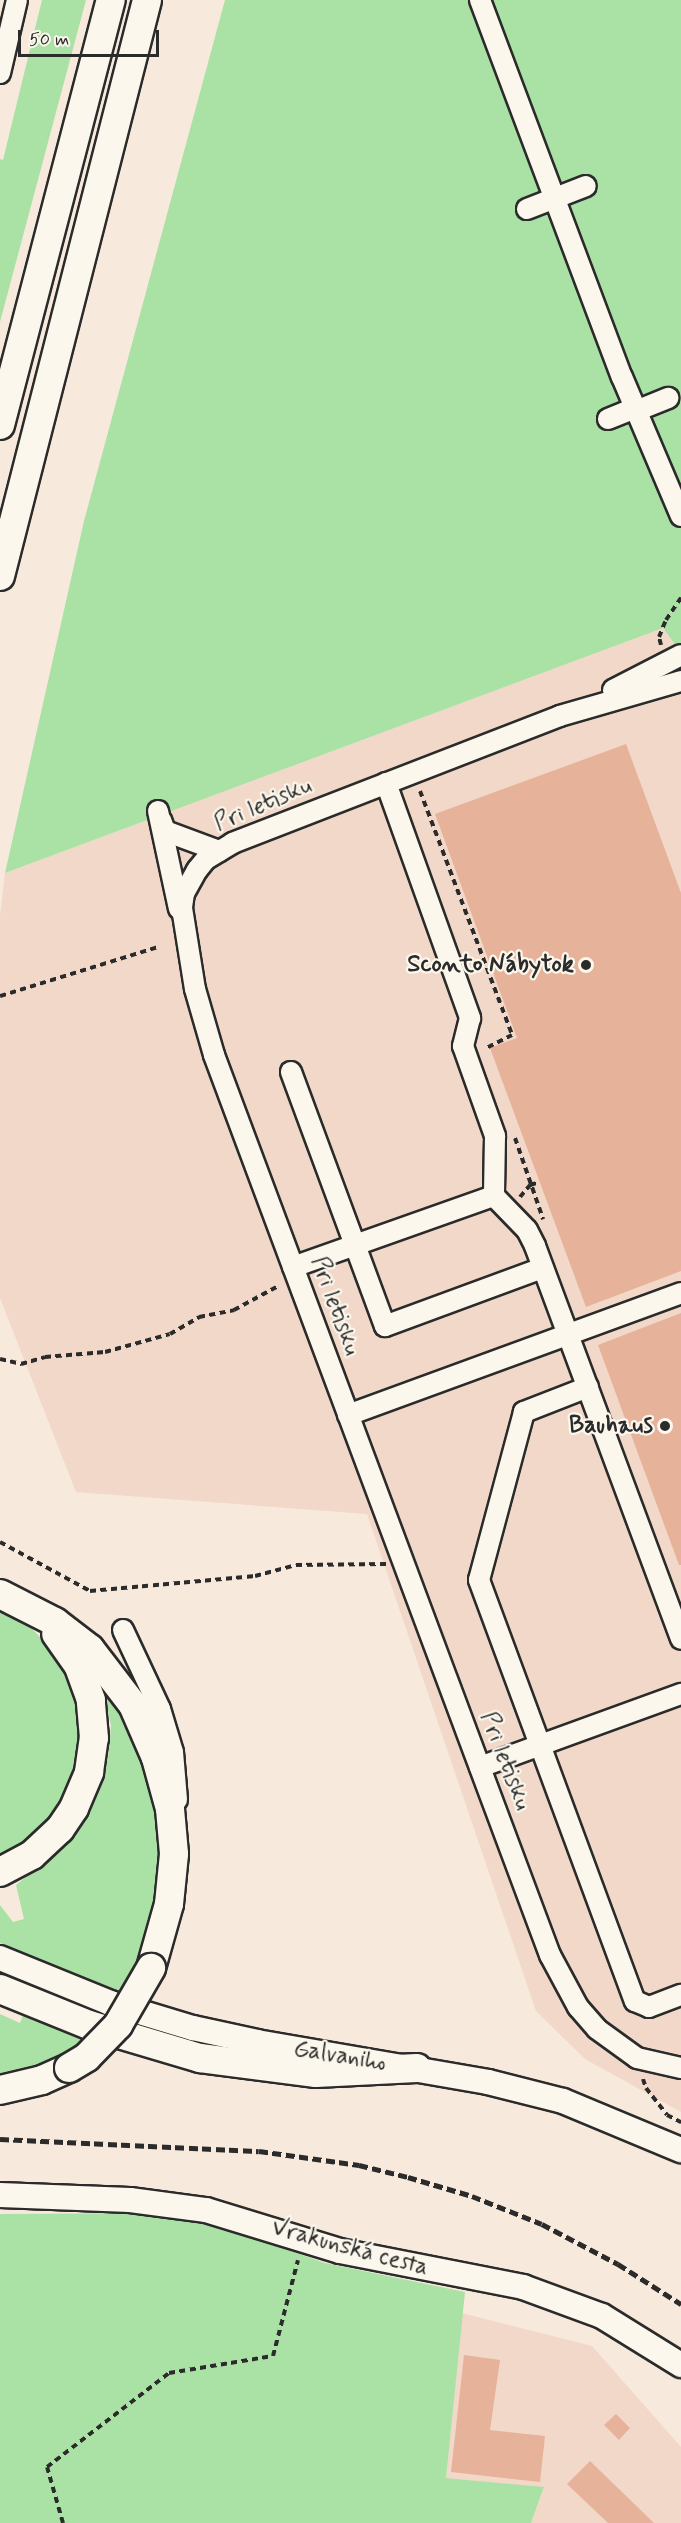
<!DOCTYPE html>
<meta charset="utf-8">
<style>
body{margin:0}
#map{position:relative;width:681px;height:2523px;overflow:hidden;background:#f7e9dc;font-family:Mynerve,sans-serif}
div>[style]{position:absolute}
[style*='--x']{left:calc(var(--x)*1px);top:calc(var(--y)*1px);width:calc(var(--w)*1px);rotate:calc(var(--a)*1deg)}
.built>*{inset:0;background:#f2d8c8}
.green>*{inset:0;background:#aae1a5}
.building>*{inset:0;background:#e7b29a}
.path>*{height:4px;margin-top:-2px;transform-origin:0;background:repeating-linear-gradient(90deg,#2b2b2b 0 6px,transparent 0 10.5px)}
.roads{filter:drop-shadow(2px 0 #2b2b2b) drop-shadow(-2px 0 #2b2b2b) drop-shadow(0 2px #2b2b2b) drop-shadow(0 -2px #2b2b2b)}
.minor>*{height:20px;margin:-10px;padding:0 10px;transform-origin:10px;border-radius:10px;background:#fbf7ec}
.major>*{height:24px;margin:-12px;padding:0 12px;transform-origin:12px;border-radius:12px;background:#fbf7ec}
.highway>*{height:28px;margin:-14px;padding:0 14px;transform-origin:14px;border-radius:14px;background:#fbf7ec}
.rail>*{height:4.5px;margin-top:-2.25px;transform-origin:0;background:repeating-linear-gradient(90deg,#2b2b2b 0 9px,transparent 0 13.5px)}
.bridges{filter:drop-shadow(2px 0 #2b2b2b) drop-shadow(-2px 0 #2b2b2b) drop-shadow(0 2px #2b2b2b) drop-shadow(0 -2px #2b2b2b)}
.highway-bridge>*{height:28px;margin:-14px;padding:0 14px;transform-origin:14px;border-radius:14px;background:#fbf7ec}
.dots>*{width:16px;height:16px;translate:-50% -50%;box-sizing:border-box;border:3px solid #fbf7ec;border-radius:50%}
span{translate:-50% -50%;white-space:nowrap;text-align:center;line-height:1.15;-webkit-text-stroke:4.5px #fbf7ec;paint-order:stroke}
.street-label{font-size:24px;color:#2b2b2b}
.poi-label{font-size:24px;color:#2b2b2b;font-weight:700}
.right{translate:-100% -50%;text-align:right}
.scale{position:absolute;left:18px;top:30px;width:141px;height:27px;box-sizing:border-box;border:3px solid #2b2b2b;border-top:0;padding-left:8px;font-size:18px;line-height:21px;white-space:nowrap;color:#2b2b2b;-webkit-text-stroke:4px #fbf7ec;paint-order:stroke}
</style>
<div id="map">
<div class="built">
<div style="clip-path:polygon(663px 628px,681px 654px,681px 2112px,585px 2059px,536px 2011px,367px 1514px,76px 1492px,0 1298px,0 916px,5px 873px)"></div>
<div style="clip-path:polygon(462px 2313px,592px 2346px,681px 2447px,681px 2523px,531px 2523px,544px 2488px,446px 2478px)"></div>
</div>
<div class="green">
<div style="clip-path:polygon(42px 0,86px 0,0 322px,0 159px,3px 160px)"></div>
<div style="clip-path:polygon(225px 0,681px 0,681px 653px,663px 628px,5px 873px,84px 521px)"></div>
<div style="clip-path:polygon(0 1608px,21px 1618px,46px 1643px,66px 1672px,79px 1703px,82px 1740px,76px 1773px,64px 1803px,45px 1829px,0 1859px)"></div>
<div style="clip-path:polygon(110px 1694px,146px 1766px,161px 1836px,156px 1915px,127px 1994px,0 1943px,0 1905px,13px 1922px,24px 1919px,16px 1885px,73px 1839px,91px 1811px,108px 1758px,111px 1726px,105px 1696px)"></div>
<div style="clip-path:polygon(25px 2010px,97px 2035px,64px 2062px,0 2079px,0 2014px,20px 2023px)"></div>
<div style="clip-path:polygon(165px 2213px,207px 2221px,325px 2263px,465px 2292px,446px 2478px,544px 2487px,531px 2523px,0 2523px,0 2214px)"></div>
</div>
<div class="building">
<div style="clip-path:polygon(626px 744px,681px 893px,681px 1271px,586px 1307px,490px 1048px,517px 1038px,435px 814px)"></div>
<div style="clip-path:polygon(681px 1313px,681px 1565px,679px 1565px,598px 1345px)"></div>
<div style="clip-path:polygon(464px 2355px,500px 2360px,490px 2430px,545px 2436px,540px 2482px,451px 2472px)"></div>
<div style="clip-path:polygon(616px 2414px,630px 2428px,619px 2440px,604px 2425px)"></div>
<div style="clip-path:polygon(590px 2461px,654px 2523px,608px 2523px,567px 2484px)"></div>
</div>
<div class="path">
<div style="--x:661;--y:645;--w:8;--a:-104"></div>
<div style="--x:659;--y:637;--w:18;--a:-68"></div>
<div style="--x:666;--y:620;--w:27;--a:-56"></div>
<div style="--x:420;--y:791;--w:261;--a:69.3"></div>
<div style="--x:512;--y:1035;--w:31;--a:153"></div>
<div style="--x:0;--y:996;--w:165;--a:-17.2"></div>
<div style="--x:515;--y:1138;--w:86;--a:70.9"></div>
<div style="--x:520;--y:1197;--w:16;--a:-50"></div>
<div style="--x:530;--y:1185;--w:10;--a:-17"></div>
<div style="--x:0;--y:1359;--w:22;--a:13"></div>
<div style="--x:21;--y:1364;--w:25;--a:-16"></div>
<div style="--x:45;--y:1357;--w:60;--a:-4.8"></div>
<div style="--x:105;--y:1352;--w:67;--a:-15.5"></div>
<div style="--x:170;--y:1334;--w:34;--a:-30"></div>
<div style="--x:199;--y:1317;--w:36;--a:-11"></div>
<div style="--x:234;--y:1310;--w:52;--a:-28.5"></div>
<div style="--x:0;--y:1542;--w:102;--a:28.6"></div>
<div style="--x:90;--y:1591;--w:166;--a:-5.2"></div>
<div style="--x:255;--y:1576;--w:42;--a:-15"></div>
<div style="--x:296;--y:1565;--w:90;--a:-0.6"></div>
<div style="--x:643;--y:2079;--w:9;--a:72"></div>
<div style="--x:646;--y:2088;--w:34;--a:52"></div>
<div style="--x:667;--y:2115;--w:16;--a:27"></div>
<div style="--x:63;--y:2523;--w:58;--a:-105.9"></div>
<div style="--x:47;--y:2467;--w:154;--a:-37.6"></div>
<div style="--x:169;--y:2373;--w:105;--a:-9.3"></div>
<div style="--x:273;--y:2356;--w:99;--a:-75.4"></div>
</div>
<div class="roads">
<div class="minor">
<div style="--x:480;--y:0;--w:403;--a:69.4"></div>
<div style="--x:622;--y:377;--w:151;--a:67"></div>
<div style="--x:0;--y:73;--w:75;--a:-76.9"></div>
<div style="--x:527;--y:209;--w:63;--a:-21.3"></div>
<div style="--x:636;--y:411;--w:35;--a:-22"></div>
<div style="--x:608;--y:419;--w:29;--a:-22"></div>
<div style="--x:681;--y:681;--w:126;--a:163.9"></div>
<div style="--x:560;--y:716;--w:351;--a:158.8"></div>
<div style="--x:233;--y:843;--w:31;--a:149"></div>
<div style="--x:206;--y:859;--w:14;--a:129"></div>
<div style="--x:197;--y:870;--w:26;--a:119"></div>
<div style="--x:184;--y:893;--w:15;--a:98"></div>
<div style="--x:182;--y:908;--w:82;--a:80.9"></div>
<div style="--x:195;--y:989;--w:69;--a:73.9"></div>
<div style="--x:214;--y:1055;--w:961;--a:69.53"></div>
<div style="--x:550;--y:1955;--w:59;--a:61.7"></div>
<div style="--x:578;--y:2007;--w:29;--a:49"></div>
<div style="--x:597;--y:2029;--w:49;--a:35.9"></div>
<div style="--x:637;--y:2058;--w:45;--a:12.8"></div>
<div style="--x:613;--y:690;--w:76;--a:-27.2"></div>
<div style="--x:386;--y:783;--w:250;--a:70.3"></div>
<div style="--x:470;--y:1018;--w:29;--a:104"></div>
<div style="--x:463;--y:1046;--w:96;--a:70.4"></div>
<div style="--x:495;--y:1136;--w:60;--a:91"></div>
<div style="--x:494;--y:1196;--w:47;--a:45.9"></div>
<div style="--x:527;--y:1230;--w:18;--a:63"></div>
<div style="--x:535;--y:1246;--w:419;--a:69.6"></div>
<div style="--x:158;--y:811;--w:100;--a:77.9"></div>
<div style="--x:161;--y:820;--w:12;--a:70"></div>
<div style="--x:165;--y:831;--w:58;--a:20.3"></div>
<div style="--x:291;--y:1072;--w:271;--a:69.7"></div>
<div style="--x:385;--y:1326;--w:168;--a:-20.2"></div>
<div style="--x:293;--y:1267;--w:213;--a:-19.5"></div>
<div style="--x:588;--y:1387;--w:69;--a:158.7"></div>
<div style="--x:524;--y:1412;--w:174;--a:105"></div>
<div style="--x:479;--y:1580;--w:449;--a:69.7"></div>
<div style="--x:635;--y:2001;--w:15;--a:23"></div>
<div style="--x:649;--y:2007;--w:34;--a:-21"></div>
<div style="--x:348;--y:1415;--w:355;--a:-20.1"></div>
<div style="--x:123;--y:1630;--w:87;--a:64.9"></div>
<div style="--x:160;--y:1709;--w:45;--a:73.2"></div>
<div style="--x:173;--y:1752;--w:48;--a:85.2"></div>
<div style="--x:480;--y:1767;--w:214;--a:-20"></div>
</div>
<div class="major">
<div style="--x:0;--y:1958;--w:119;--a:22.2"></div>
<div style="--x:110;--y:2003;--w:87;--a:16.8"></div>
<div style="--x:193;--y:2028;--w:66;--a:12.3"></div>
<div style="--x:257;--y:2042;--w:234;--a:9.8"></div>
<div style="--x:488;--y:2082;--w:77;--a:14.2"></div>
<div style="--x:563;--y:2101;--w:128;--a:22.6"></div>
<div style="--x:0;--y:2195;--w:130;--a:2.2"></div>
<div style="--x:130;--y:2200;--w:77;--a:7.5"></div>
<div style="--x:206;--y:2210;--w:140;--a:17"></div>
<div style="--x:340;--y:2251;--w:187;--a:11.1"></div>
<div style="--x:523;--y:2287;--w:84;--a:20.2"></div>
<div style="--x:602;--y:2316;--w:93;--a:31.8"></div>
</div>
<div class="highway">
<div style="--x:0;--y:425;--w:439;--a:-75.4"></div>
<div style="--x:0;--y:576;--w:594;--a:-75.68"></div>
<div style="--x:0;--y:1594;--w:62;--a:27"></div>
<div style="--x:55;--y:1622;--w:44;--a:37.6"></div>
<div style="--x:90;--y:1649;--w:71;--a:52.5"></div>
<div style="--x:133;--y:1705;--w:58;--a:66.5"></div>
<div style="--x:156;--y:1758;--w:53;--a:74.6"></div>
<div style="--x:170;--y:1809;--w:45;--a:84.9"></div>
<div style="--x:174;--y:1854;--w:50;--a:95.7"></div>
<div style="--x:169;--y:1904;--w:66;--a:105.7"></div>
<div style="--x:0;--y:1872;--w:36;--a:-28"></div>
<div style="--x:32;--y:1855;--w:38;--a:-43"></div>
<div style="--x:60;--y:1829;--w:25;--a:-56"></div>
<div style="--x:74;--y:1808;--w:39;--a:-67"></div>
<div style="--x:89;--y:1772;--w:34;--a:-82"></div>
<div style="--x:94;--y:1738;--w:38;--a:-95"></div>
<div style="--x:91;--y:1700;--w:37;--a:-110"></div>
<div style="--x:78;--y:1665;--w:38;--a:-125"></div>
<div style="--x:0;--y:1989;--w:96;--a:22"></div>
<div style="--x:89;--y:2025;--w:116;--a:16.6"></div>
<div style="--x:200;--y:2058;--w:117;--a:7.4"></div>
<div style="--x:316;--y:2073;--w:101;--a:-2.8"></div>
<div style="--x:0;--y:2090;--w:43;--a:-13.4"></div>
<div style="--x:42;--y:2080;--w:30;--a:-24"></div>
</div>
</div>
<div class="rail">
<div style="--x:0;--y:2139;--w:259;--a:2.7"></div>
<div style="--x:259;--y:2151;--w:101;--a:8"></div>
<div style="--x:359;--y:2165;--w:50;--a:13.8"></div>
<div style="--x:408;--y:2177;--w:67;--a:16.5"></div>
<div style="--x:472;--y:2196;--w:75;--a:21.8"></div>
<div style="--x:542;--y:2224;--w:86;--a:27.8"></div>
<div style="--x:618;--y:2264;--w:75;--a:32.4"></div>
</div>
<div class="bridges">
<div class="highway-bridge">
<div style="--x:69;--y:2068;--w:21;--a:-31"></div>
<div style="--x:87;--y:2057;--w:45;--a:-45.9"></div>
<div style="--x:118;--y:2025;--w:66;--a:-59.9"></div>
</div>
</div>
<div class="dots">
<div style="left:586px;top:965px;background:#2b2b2b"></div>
<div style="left:665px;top:1426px;background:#2b2b2b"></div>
</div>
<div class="street-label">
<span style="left:263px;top:805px;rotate:-23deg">Pri letisku</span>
<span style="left:335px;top:1306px;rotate:70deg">Pri letisku</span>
<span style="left:505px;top:1761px;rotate:69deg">Pri letisku</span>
<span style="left:340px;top:2056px;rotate:9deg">Galvaniho</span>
<span style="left:350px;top:2248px;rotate:15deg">Vrakunská cesta</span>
</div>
<div class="poi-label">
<span class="right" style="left:574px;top:965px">Sconto Nábytok</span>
<span class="right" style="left:653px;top:1426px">Bauhaus</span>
</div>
<div class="scale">50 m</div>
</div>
